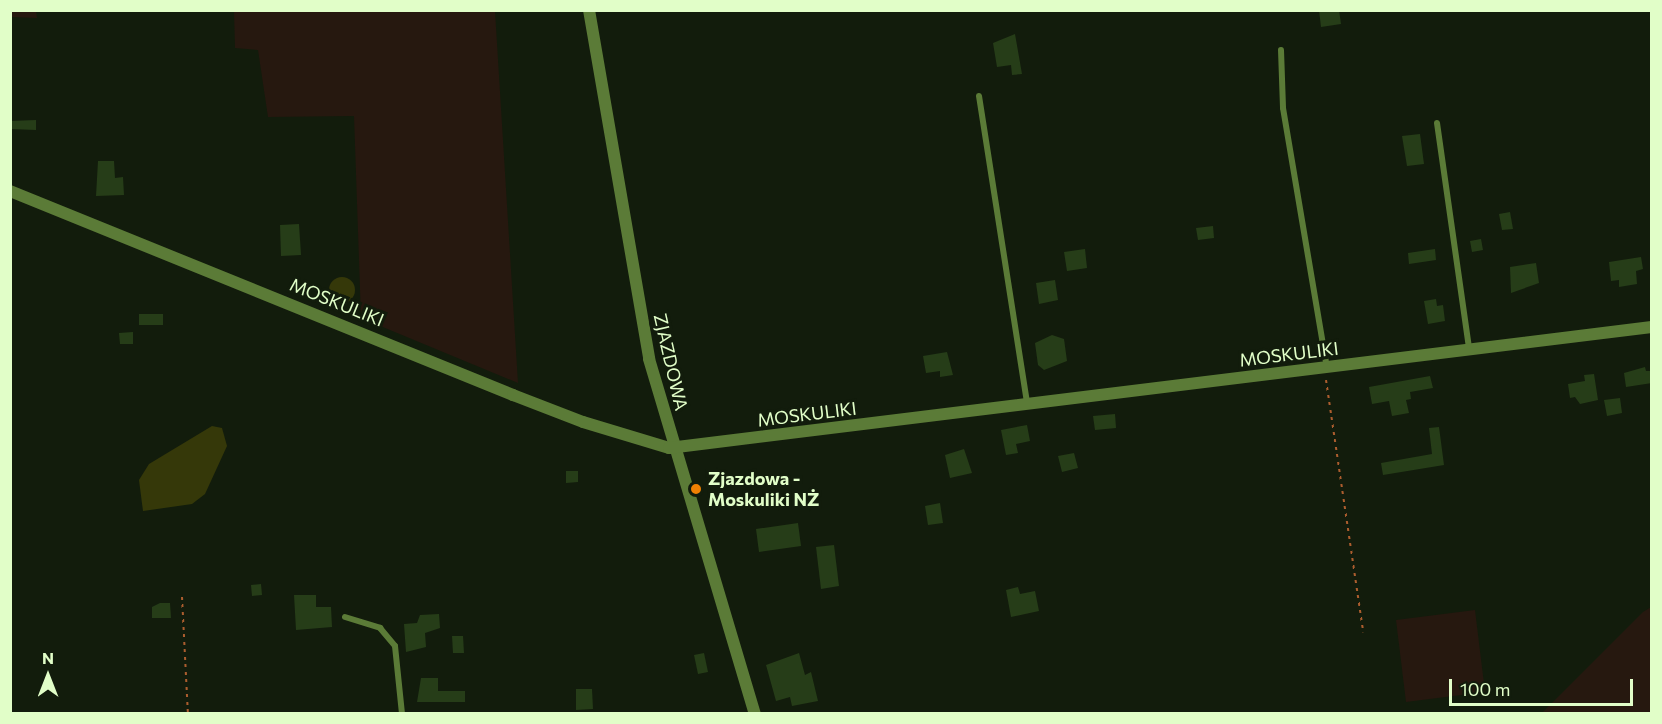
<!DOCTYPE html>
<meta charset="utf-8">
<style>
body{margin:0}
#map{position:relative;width:1662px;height:724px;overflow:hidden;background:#121c0c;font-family:Commissioner,sans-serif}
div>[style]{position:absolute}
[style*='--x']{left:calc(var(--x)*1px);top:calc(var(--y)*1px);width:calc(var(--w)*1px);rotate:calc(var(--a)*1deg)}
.green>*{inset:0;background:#26180f}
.water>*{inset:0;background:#353809}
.round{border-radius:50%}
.building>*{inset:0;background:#263d18}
.path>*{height:2px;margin-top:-1px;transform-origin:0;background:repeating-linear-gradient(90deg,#ac5d2e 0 3px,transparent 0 7.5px)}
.lane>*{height:6px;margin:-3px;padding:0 3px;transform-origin:3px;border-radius:3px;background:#5b7b37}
.street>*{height:12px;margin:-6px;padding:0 6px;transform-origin:6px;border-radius:6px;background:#5b7b37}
.dots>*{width:16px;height:16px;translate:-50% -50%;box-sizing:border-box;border:3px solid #121c0c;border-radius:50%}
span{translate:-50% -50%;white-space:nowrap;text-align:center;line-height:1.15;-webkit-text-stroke:6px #121c0c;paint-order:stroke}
.street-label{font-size:18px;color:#e1fec8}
.poi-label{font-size:18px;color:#e1fec8;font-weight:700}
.left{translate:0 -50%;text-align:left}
.frame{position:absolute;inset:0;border:12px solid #e1fec8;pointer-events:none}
.north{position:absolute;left:18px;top:646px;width:60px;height:60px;-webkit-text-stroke:4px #121c0c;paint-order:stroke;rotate:0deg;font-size:16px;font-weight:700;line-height:24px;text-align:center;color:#e1fec8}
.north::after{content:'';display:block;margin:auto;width:21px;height:27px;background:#e1fec8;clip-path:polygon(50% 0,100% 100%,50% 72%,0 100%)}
.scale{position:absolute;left:1449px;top:679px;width:184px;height:27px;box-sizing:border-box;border:3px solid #e1fec8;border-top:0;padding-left:8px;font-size:18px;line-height:21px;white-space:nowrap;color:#e1fec8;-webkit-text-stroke:4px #121c0c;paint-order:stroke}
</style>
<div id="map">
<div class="green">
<div style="clip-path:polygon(10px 11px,36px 11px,37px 18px,11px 17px)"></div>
<div style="clip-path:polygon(234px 11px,495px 11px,518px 383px,361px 318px,354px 116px,268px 117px,258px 50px,235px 48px)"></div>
<div style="clip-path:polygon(1651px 607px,1651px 713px,1542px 713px,1643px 612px)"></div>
<div style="clip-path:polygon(1475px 610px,1485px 692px,1406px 702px,1396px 620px)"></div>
</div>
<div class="water">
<div class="round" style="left:329px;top:277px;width:26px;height:26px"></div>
<div style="clip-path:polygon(212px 426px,222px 428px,227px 446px,205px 494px,192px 504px,143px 511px,139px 480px,149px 464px)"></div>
</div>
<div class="building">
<div style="clip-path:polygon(1319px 10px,1339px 10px,1341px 24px,1321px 27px)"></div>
<div style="clip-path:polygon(1015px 34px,1022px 74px,1012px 75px,1011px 65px,997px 67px,993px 43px)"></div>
<div style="clip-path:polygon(36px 120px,36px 130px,10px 129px,10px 121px)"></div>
<div style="clip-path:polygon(1420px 134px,1424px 164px,1407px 166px,1402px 136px)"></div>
<div style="clip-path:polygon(98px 161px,114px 161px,115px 178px,123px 177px,124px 195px,96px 196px)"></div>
<div style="clip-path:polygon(1510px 212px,1513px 229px,1502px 230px,1499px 214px)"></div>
<div style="clip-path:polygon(299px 224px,301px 255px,281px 256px,280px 225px)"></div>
<div style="clip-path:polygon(1213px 226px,1214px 238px,1198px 240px,1196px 228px)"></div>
<div style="clip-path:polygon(1481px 239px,1483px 250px,1472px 252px,1470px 241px)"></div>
<div style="clip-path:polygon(1085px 249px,1087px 268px,1067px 271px,1064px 252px)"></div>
<div style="clip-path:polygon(1435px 249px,1436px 260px,1409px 264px,1408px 253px)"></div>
<div style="clip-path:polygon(1641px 257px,1643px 269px,1636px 271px,1637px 284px,1619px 287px,1619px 280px,1611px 281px,1609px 262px)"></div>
<div style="clip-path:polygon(1536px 263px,1539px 283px,1511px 293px,1510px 267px)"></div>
<div style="clip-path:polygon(1055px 280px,1058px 300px,1039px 304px,1036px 283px)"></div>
<div style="clip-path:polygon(1436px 299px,1437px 306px,1443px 305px,1445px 321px,1428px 324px,1424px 301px)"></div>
<div style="clip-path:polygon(139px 314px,163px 314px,163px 325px,139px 325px)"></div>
<div style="clip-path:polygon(133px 332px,133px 344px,120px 344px,119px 333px)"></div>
<div style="clip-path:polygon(1052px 335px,1064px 339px,1067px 361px,1044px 370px,1038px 365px,1035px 343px)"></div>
<div style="clip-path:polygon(947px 352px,953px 375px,940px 377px,940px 371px,926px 373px,923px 356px)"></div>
<div style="clip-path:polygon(1645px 367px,1646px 371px,1650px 371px,1652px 383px,1626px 387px,1624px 373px)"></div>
<div style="clip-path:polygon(1594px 374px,1598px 400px,1580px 404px,1575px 397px,1570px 398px,1568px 384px,1585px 381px,1584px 375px)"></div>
<div style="clip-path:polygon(1430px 376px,1433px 388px,1410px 392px,1411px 399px,1406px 400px,1409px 413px,1392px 416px,1389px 401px,1372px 404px,1369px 387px)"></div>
<div style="clip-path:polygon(1620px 398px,1622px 413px,1607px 416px,1604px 400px)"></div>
<div style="clip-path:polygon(1115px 414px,1116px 428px,1095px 430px,1093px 416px)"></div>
<div style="clip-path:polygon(1027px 425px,1030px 441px,1016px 444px,1018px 453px,1006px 455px,1001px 430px)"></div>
<div style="clip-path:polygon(1439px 427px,1444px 465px,1383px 475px,1381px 463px,1432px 454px,1429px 428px)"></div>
<div style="clip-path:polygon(964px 449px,972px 473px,950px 478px,945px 455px)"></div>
<div style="clip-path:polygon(1074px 453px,1078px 468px,1062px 472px,1058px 456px)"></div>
<div style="clip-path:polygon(566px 471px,578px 471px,578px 482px,566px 483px)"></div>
<div style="clip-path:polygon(940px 503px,943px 523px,928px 525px,925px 506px)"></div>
<div style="clip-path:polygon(798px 523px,801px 546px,759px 552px,756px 529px)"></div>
<div style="clip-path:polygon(834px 545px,839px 586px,821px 589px,816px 547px)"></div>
<div style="clip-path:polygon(261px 584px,262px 595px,252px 596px,251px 585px)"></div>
<div style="clip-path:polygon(1018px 587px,1020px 594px,1035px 591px,1039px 611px,1011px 617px,1006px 590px)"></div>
<div style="clip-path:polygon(294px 595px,316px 595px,316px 607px,331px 607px,332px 627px,296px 630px)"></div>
<div style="clip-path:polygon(160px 603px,170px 603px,171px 618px,152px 618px,152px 607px)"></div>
<div style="clip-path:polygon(439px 614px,440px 628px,425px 633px,426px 647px,406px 652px,404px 624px,417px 623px,420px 615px)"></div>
<div style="clip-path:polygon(452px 636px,463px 636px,464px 653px,453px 653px)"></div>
<div style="clip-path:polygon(704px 653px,708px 672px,698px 674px,694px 655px)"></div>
<div style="clip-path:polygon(799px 653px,805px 675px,811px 672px,818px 701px,792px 706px,790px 697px,776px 701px,766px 665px)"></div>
<div style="clip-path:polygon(421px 678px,438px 678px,438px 691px,465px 691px,465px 702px,417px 702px)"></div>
<div style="clip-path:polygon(576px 689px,592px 689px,593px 709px,576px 710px)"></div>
</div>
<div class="path">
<div style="--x:1326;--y:380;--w:255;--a:81.6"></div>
<div style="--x:182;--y:597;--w:117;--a:87.1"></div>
</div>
<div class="lane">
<div style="--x:1281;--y:50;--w:58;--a:88"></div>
<div style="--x:1283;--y:108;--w:263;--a:80.4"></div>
<div style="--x:979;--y:96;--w:311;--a:81.1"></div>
<div style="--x:1437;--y:123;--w:228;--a:81.9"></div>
<div style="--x:345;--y:617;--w:37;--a:17"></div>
<div style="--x:380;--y:628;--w:23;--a:50"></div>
<div style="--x:395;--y:646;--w:68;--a:84.1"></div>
</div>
<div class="street">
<div style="--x:589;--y:10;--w:354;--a:80.2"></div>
<div style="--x:649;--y:359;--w:370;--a:73.4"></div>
<div style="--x:10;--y:191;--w:543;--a:22.08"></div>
<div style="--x:513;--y:395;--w:75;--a:21.1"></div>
<div style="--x:583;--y:422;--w:90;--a:16.8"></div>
<div style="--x:669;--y:448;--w:990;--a:-7.02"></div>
</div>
<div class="dots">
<div style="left:696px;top:489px;background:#ef8003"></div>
</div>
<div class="street-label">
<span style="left:337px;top:302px;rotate:22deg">MOSKULIKI</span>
<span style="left:1289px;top:354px;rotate:-7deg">MOSKULIKI</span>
<span style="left:671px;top:362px;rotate:77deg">ZJAZDOWA</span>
<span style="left:807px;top:414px;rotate:-7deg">MOSKULIKI</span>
</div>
<div class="poi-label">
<span class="left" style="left:708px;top:489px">Zjazdowa -<br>Moskuliki NŻ</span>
</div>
<div class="frame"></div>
<div class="north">N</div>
<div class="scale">100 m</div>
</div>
